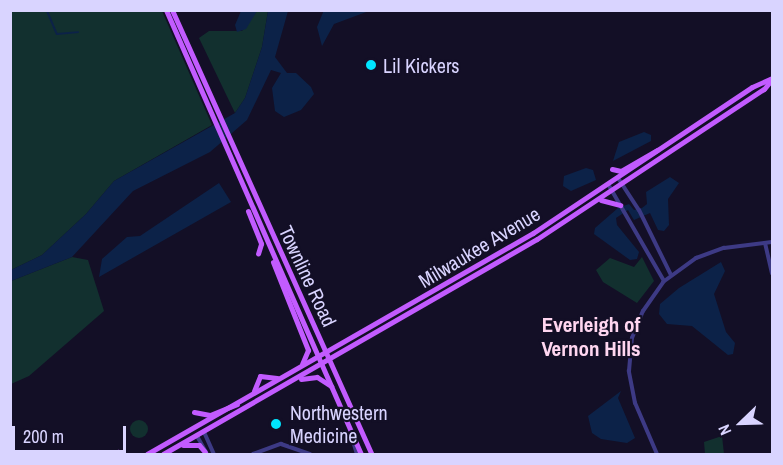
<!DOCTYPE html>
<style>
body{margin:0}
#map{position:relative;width:783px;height:465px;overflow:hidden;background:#130f26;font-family:"Archivo Narrow",sans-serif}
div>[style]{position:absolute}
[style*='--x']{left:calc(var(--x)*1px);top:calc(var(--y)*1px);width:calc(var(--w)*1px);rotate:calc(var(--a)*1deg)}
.green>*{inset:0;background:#12302f}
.round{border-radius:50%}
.water>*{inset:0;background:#0c2248}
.stream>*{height:1.5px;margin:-0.75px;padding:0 0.75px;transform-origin:0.75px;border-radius:0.75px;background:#0c2248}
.tertiary>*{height:4px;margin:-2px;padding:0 2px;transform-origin:2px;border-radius:2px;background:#3d3a85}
.primary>*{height:5px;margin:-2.5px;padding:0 2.5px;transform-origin:2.5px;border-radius:2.5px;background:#c25bff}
.dots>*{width:16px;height:16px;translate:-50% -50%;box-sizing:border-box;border:3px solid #130f26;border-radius:50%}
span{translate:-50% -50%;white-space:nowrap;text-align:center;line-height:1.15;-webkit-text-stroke:4.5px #130f26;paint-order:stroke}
.poi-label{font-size:20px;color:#d9d4ff}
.left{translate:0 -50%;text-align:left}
.street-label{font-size:20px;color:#d9d4ff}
.neighbourhood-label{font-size:21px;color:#ffd6f0;font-weight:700}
.frame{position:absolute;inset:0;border:12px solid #d9d4ff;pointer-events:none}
.north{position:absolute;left:711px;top:393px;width:60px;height:60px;-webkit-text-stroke:4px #130f26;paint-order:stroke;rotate:247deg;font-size:16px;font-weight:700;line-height:24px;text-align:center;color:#d9d4ff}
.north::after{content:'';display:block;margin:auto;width:21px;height:27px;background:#d9d4ff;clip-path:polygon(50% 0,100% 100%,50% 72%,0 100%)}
.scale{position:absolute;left:12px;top:426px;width:114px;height:27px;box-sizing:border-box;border:3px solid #d9d4ff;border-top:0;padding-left:8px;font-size:18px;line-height:21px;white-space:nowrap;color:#d9d4ff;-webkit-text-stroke:4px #130f26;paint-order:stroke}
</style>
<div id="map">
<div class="green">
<div style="clip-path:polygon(10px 11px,162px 11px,212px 125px,114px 181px,86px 214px,42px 255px,11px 270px)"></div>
<div style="clip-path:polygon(257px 11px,268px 11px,262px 47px,245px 98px,235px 113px,199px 38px,209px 31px,242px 31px)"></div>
<div style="clip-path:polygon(72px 257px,88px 260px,104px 311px,29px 376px,11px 384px,11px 281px)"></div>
<div style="clip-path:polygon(642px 257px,654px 281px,637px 303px,603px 282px,596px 270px,610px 258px,634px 267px)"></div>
<div class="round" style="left:130px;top:420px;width:18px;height:18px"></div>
<div style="clip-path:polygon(722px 436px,724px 454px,705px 454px,704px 442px)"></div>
</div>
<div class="water">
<div style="clip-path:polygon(324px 10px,369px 10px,369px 11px,334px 24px,322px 46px,317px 27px)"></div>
<div style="clip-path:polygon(241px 11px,257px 11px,246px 29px,237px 32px,235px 25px)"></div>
<div style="clip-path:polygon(268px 11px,288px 11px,275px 57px,287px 73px,296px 73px,311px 87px,314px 94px,301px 110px,284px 117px,275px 111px,272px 88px,281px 73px,271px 70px,247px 120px,210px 152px,133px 191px,72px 257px,11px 281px,11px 270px,42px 255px,86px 214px,114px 181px,235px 113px,245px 98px,262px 47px)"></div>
<div style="clip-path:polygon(644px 132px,651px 135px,651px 141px,613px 161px,619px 142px)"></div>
<div style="clip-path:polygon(586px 168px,593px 170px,596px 180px,571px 191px,563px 186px,564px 176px)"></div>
<div style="clip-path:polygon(670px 177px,679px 183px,668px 199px,669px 225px,664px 231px,658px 230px,650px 213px,634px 220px,628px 210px,616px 218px,617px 225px,639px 252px,637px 259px,630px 260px,594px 234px,595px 228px,618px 208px,629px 204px,634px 210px,642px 208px,647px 204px,646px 192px)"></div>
<div style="clip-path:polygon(219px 183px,231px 202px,99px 277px,102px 259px,127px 237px,140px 236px)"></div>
<div style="clip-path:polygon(721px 262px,725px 271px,714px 294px,726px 332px,735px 343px,733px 354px,728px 355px,692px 326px,667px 324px,659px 314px,660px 304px,679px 288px)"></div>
<div style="clip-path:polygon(621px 391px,618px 398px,635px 438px,627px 443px,601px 439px,592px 433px,588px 416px)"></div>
</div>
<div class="stream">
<div style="--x:47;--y:10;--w:26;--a:67"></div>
<div style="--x:57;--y:34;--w:21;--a:-5"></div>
</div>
<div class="tertiary">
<div style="--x:618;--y:178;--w:38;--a:57"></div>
<div style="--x:639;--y:210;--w:72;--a:63.8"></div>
<div style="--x:608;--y:184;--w:112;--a:60"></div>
<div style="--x:765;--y:243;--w:31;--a:77"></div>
<div style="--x:204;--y:432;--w:24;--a:66"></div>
<div style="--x:197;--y:436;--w:21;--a:61"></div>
<div style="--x:352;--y:438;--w:17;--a:73"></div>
<div style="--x:253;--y:454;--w:30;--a:-20"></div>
<div style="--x:281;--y:444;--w:31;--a:19"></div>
<div style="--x:657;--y:454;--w:56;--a:-113.3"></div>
<div style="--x:635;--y:403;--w:33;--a:-101"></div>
<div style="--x:629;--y:371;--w:33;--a:-85"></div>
<div style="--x:632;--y:338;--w:29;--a:-68"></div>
<div style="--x:643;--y:311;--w:35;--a:-55"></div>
<div style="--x:663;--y:282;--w:41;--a:-36"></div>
<div style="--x:696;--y:258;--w:30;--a:-20"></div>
<div style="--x:724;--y:248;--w:48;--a:-7.1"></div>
</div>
<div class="primary">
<div style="--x:166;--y:10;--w:485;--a:66.3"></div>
<div style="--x:172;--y:10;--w:487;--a:65.8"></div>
<div style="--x:612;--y:169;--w:9;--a:13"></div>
<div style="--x:621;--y:171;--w:42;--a:-30.3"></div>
<div style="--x:601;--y:200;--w:20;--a:15"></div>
<div style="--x:248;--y:211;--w:35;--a:68"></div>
<div style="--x:261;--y:244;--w:10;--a:107"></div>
<div style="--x:273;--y:262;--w:95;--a:68.3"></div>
<div style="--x:308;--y:350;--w:15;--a:113"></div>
<div style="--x:301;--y:379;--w:16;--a:-7"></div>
<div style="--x:317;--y:377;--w:17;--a:33"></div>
<div style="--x:254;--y:391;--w:16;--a:-68"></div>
<div style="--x:260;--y:376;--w:17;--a:7"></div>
<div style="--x:194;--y:412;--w:16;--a:11"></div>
<div style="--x:210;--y:415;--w:29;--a:-22"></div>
<div style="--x:183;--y:445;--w:16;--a:0"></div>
<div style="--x:199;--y:445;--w:9;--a:49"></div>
<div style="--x:118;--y:452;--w:3;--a:45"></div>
<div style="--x:147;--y:454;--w:445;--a:-29.8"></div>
<div style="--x:533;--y:233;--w:263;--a:-33.7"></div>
<div style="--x:752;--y:87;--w:22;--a:-24"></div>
<div style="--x:163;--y:454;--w:431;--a:-29.9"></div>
<div style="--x:537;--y:239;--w:272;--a:-33.5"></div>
<div style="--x:764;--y:89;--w:13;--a:-51"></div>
</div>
<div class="dots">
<div style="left:371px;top:65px;background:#00e5ff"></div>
<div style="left:276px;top:424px;background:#00e5ff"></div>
</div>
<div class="poi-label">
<span class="left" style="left:383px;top:65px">Lil Kickers</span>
<span class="left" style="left:290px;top:424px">Northwestern<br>Medicine</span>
</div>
<div class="street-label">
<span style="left:479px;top:247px;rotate:-31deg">Milwaukee Avenue</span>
<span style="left:308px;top:276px;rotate:65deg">Townline Road</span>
</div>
<div class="neighbourhood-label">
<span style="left:591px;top:337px">Everleigh of<br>Vernon Hills</span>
</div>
<div class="frame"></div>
<div class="north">N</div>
<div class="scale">200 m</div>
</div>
